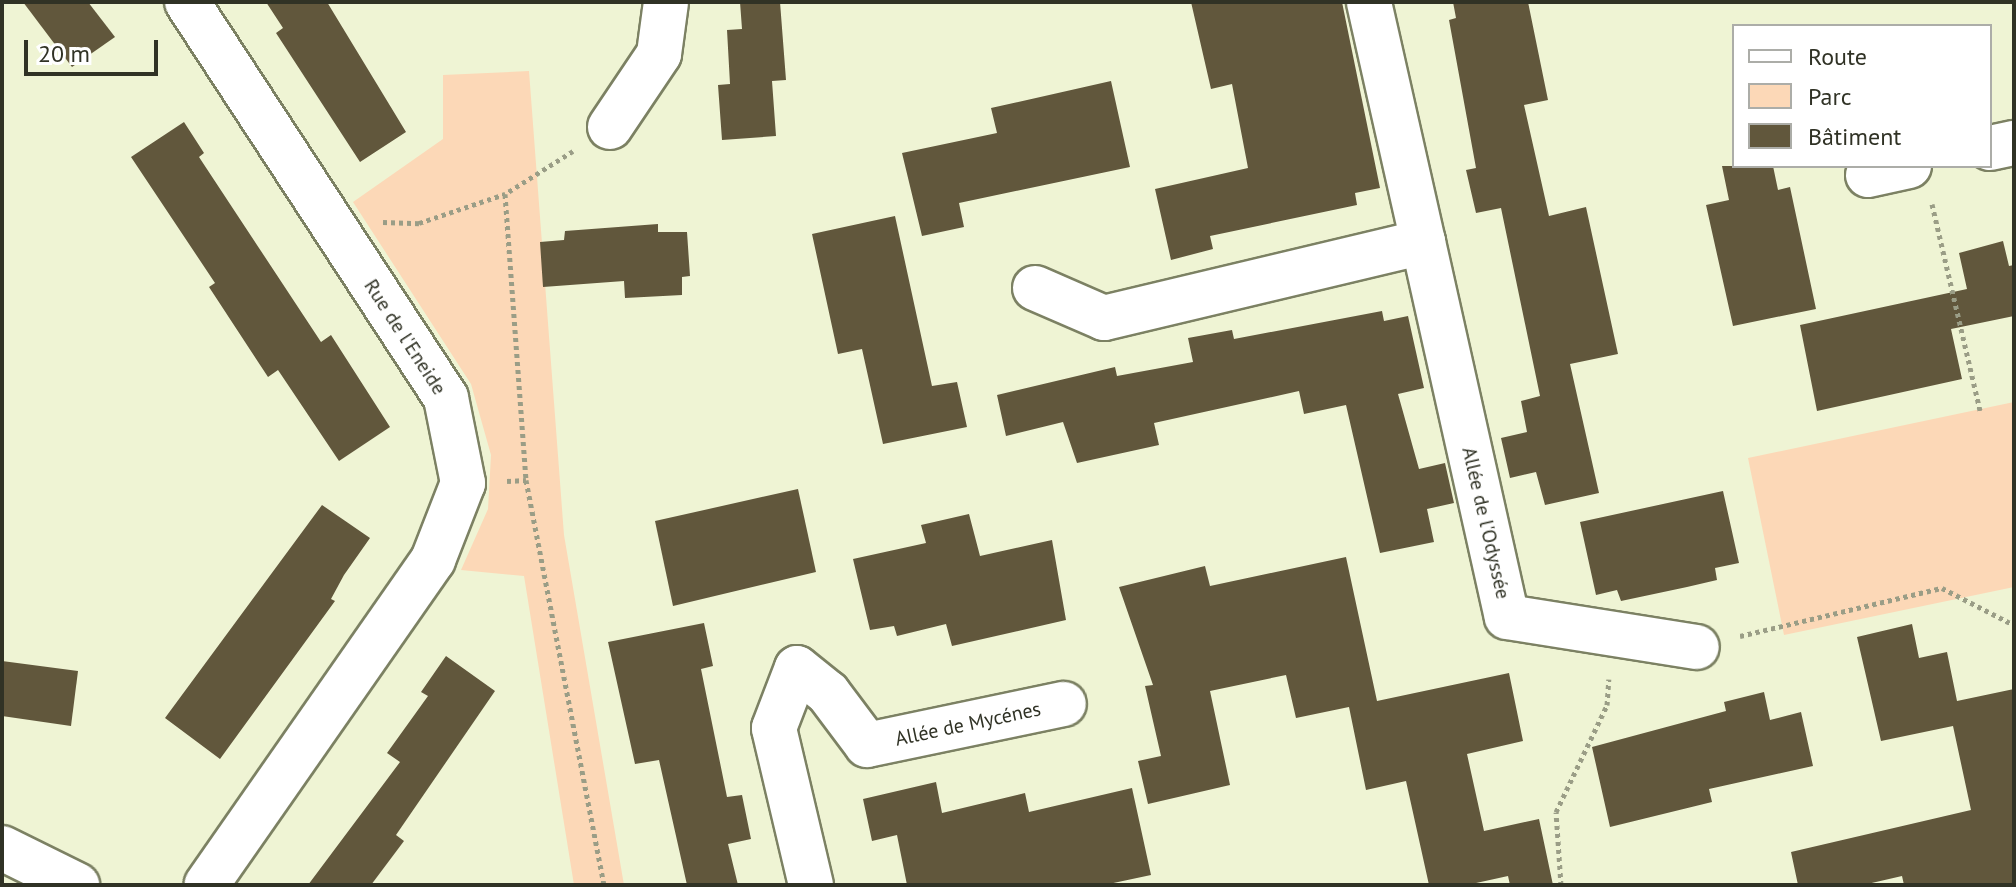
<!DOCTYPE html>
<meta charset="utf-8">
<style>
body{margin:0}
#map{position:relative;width:2016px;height:887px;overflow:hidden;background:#eff4d4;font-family:"PT Sans",sans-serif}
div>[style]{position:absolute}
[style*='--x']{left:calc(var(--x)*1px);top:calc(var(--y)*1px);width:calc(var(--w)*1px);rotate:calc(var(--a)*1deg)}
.green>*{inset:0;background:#fcd8b7}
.building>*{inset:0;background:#61573c}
.path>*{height:5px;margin-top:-2.5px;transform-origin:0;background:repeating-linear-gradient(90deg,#9a9d86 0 4px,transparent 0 8px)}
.roads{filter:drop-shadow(2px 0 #7c8163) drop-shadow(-2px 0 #7c8163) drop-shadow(0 2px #7c8163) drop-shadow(0 -2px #7c8163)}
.minor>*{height:44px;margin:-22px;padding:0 22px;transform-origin:22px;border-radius:22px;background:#fff}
.tertiary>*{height:44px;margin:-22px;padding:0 22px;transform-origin:22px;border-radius:22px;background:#fff}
span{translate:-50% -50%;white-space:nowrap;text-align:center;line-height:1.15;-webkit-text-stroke:8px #fff;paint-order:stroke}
.street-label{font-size:20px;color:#303225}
.frame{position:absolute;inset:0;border:4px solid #303225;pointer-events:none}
.legend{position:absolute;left:1732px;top:24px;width:260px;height:144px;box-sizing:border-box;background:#fff;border:2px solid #acada8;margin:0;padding:10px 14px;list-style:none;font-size:24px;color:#303225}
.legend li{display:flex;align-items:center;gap:16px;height:40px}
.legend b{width:40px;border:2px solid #acada8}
.scale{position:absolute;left:24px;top:40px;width:134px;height:36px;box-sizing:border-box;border:4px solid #303225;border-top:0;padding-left:10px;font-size:24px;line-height:28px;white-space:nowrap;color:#303225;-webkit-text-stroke:6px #fff;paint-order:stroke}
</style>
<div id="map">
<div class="green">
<div style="clip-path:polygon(529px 71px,564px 535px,624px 885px,574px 885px,524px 576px,461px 570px,488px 509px,491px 455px,471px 384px,353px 202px,443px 139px,443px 75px)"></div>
<div style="clip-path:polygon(2014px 402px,2014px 587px,1784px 635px,1748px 458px)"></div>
</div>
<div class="building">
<div style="clip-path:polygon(23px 2px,88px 2px,115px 37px,72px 67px)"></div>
<div style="clip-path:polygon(266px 2px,327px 2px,406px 132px,360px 162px,276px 33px,283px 28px)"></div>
<div style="clip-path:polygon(740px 2px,780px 2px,786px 80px,772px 81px,776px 136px,722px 140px,718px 85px,730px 84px,727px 30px,742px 29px)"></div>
<div style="clip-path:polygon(1191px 2px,1342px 2px,1380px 188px,1355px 193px,1357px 205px,1210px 236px,1213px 249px,1171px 260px,1155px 189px,1248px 168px,1232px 84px,1211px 89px)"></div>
<div style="clip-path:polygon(1453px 2px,1528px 2px,1548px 100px,1524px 105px,1549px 216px,1586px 207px,1618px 354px,1570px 364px,1599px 493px,1545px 505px,1536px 472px,1510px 478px,1501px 438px,1527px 432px,1521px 401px,1540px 396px,1501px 208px,1476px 213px,1466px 170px,1476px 168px,1449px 20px,1456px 18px)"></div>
<div style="clip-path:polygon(1111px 81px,1130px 167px,959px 203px,964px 227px,922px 236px,902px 153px,997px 133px,991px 108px)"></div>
<div style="clip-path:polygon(184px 122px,204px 153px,199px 157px,321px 342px,331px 335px,390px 427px,339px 461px,278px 370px,268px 377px,209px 287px,215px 283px,131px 157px)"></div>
<div style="clip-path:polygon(1722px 166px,1773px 166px,1778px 190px,1790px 187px,1816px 309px,1733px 326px,1706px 205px,1729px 200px)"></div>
<div style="clip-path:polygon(895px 216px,932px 386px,957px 382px,967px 427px,883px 444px,862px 349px,838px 354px,812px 234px)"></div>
<div style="clip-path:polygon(658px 224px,658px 232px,687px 232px,690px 276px,682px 277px,682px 295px,625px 298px,624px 281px,543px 287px,540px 242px,564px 240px,565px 231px)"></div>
<div style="clip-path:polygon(2003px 241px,2009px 266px,2014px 265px,2014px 316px,1951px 329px,1962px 379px,1817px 411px,1800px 325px,1967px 289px,1959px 253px)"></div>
<div style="clip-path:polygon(1382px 311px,1384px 321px,1408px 316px,1424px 388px,1398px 394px,1419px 469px,1445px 463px,1454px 503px,1427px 509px,1434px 542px,1380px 553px,1346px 405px,1304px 414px,1299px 391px,1154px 423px,1159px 445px,1077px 463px,1063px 422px,1006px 436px,997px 395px,1115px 367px,1117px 376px,1193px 362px,1188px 338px,1232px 330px,1234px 339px)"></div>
<div style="clip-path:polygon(798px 489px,816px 572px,673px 606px,655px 521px)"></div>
<div style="clip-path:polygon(1723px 491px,1739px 563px,1715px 568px,1717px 580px,1687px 587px,1621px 601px,1617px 590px,1596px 595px,1580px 522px)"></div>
<div style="clip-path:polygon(322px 505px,370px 538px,344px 575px,331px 599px,335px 601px,220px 759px,165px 718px)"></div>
<div style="clip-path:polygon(969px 514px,980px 556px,1052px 540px,1066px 620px,952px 646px,946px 624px,897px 636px,894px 626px,870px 630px,853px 559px,926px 543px,921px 525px)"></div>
<div style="clip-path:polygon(1346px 557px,1377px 701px,1509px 673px,1523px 741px,1467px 754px,1484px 831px,1539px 819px,1553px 885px,1510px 885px,1508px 876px,1467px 885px,1429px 885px,1406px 781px,1366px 790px,1349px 707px,1373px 702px,1296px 718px,1286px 675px,1210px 691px,1230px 785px,1148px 804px,1138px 761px,1161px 756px,1145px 686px,1153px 685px,1119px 587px,1205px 566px,1210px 586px)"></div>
<div style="clip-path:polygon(704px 623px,713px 666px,701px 669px,727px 797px,742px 795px,751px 839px,728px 844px,738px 885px,687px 885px,659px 760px,635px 764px,608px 642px)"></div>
<div style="clip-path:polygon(1912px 624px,1919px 658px,1947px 652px,1957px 701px,2014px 689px,2014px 885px,1904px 885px,1902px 876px,1863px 885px,1798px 885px,1791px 852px,1971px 810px,1953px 726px,1881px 741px,1857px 637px)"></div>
<div style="clip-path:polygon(446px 656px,495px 691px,396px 835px,404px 841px,371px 885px,308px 885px,400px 762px,387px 753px,428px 696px,421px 692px)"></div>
<div style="clip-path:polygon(2px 661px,78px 671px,71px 726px,2px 716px)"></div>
<div style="clip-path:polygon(1764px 692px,1770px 720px,1801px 712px,1813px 766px,1709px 789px,1712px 802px,1610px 827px,1592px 747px,1726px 711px,1724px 702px)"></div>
<div style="clip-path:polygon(936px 782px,942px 813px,1025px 793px,1029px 812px,1132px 788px,1151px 875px,1104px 885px,907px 885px,897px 835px,872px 841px,863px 799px)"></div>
</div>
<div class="path">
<div style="--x:573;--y:151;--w:80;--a:147.7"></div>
<div style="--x:505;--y:194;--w:287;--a:85.8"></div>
<div style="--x:526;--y:480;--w:412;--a:79.1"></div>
<div style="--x:1932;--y:204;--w:212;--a:76.9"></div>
<div style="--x:383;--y:222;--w:36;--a:2"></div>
<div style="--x:419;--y:223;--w:91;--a:-18.6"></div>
<div style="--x:507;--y:481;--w:19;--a:-3"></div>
<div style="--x:1740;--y:636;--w:208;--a:-13.4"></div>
<div style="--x:1942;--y:588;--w:81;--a:27.2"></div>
<div style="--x:1561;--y:885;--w:73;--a:-93.9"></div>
<div style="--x:1556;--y:812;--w:119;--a:-64.5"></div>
<div style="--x:1607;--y:705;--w:26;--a:-86"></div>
</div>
<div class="roads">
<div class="minor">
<div style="--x:187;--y:2;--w:473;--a:56.8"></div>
<div style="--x:446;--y:398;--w:87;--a:78.7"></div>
<div style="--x:463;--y:483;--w:83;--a:111.3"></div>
<div style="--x:433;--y:560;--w:396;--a:124.9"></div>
<div style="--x:610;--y:127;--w:88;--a:-56.1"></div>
<div style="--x:659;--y:54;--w:52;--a:-82.3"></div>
<div style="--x:1990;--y:148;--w:25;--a:-12"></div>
<div style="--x:1868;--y:175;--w:42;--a:-12.4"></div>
<div style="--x:1423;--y:242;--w:384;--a:77.4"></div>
<div style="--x:1507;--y:617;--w:192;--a:9"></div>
<div style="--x:1035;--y:288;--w:75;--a:23.5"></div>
<div style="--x:1104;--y:318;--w:328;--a:-13.4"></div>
<div style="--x:1423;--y:242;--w:246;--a:-102.7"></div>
<div style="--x:811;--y:885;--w:161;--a:-103.3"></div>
<div style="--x:774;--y:728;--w:64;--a:-69"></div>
<div style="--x:797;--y:668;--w:40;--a:39"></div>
<div style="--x:828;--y:693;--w:65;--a:53.1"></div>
<div style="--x:867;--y:745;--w:201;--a:-11.8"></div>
</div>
<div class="tertiary">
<div style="--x:2;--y:848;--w:84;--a:26.3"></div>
</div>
</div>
<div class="street-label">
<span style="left:405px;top:337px;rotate:57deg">Rue de l'Eneide</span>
<span style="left:1486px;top:523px;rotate:77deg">Allée de l'Odyssée</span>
<span style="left:968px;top:724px;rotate:-12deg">Allée de Mycénes</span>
</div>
<div class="frame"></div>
<ul class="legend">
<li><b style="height:10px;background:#fff"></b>Route</li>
<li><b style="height:22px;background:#fcd8b7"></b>Parc</li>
<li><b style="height:22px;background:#61573c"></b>Bâtiment</li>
</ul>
<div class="scale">20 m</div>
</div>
